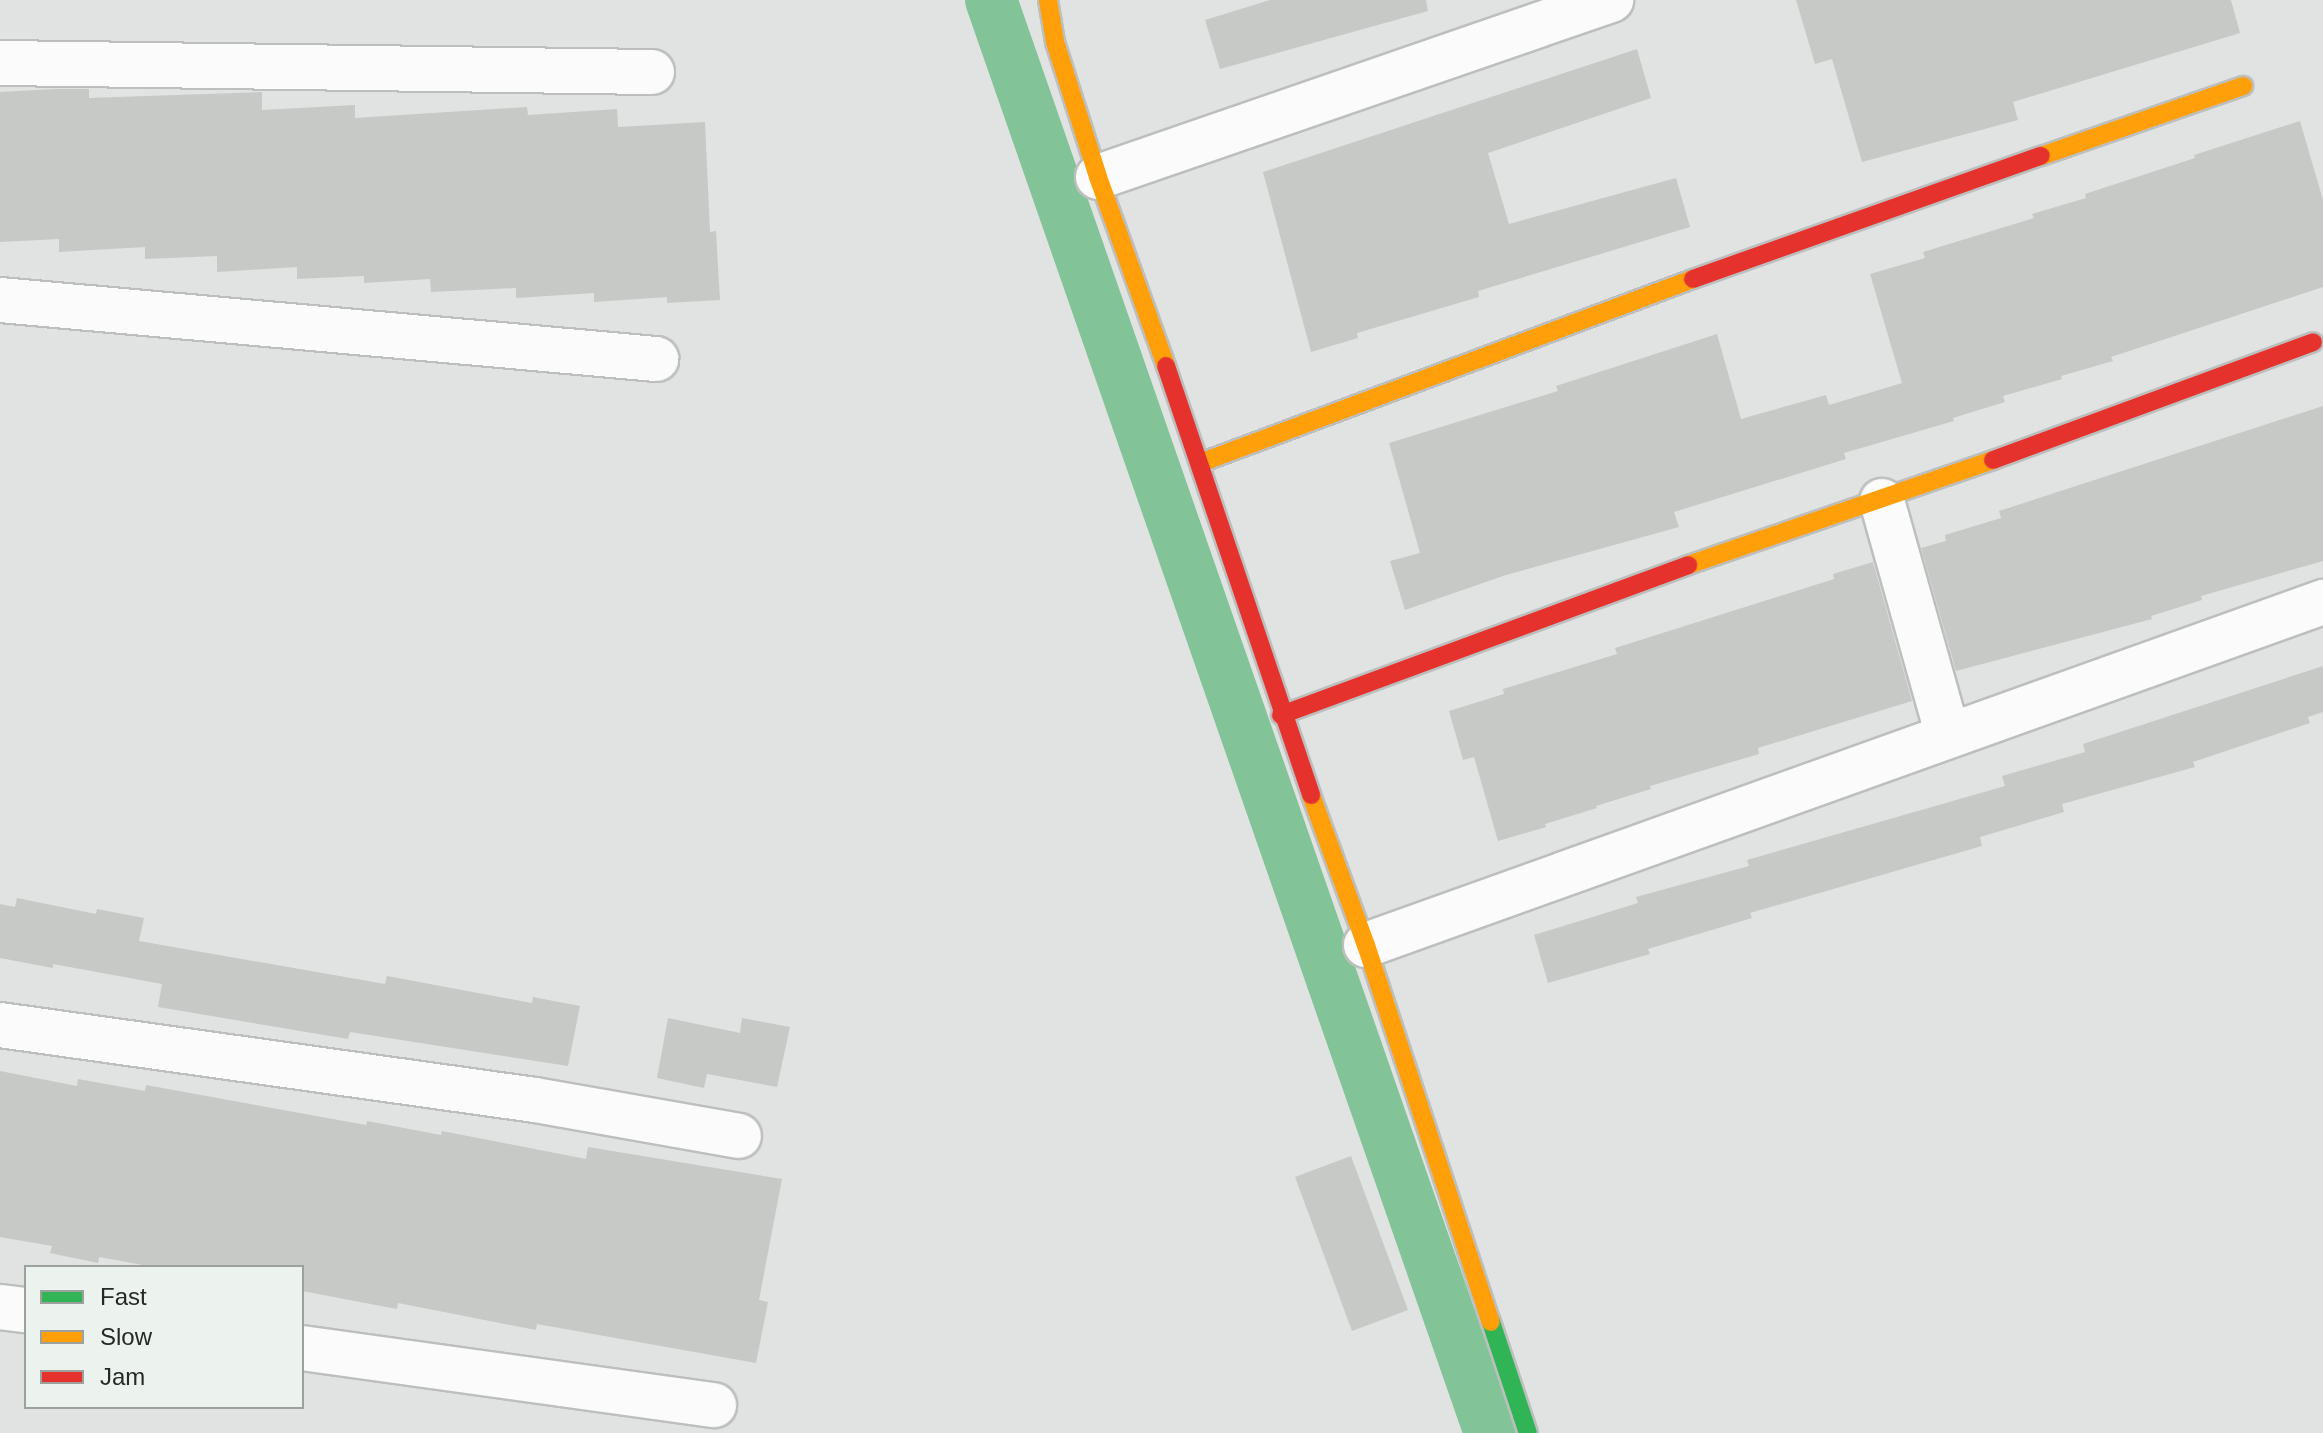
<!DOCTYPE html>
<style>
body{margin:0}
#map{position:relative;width:2323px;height:1433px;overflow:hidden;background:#e0e3e1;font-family:Helvetica,sans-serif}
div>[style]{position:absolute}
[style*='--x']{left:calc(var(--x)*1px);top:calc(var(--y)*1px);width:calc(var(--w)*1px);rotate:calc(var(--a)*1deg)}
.canal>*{height:52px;margin:-26px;padding:0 26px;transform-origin:26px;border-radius:26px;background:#82c498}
.building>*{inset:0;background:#c7c9c7}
.roads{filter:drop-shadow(2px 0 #bdbfbe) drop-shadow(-2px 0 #bdbfbe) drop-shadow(0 2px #bdbfbe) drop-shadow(0 -2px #bdbfbe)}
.street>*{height:44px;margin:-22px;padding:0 22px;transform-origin:22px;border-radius:22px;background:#fafbfa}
.fast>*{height:18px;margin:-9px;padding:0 9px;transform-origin:9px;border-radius:9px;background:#30b455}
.slow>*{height:18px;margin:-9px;padding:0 9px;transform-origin:9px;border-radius:9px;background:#ff9f0a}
.jam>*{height:18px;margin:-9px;padding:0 9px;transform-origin:9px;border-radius:9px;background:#e5322d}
span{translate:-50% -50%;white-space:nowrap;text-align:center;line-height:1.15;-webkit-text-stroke:6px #ecf2ed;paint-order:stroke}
.legend{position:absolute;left:24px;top:1265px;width:280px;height:144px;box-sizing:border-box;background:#ecf2ed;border:2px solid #9da19e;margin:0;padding:10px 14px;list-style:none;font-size:24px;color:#262827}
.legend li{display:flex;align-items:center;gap:16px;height:40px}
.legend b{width:40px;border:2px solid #9da19e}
</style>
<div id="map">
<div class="canal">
<div style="--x:991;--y:0;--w:1517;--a:70.8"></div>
</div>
<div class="building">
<div style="clip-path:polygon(1270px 0,1426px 0,1428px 11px,1220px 69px,1205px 20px)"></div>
<div style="clip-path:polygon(1796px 0,2231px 0,2240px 33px,2013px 102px,2018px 120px,1862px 162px,1832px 59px,1815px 64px)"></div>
<div style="clip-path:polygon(1637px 49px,1651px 98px,1488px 153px,1509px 224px,1676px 178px,1690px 227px,1478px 291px,1479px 297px,1357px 333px,1358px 338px,1311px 352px,1263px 172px)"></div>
<div style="clip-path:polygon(55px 89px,89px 89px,89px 98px,262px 92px,262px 110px,355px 105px,355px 118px,527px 107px,528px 115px,617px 109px,618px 127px,705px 122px,710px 232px,716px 231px,720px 300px,667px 303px,667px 297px,594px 302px,594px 293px,516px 298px,516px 288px,431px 292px,430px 279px,364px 283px,364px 276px,297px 279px,297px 267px,217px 272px,217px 256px,145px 259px,145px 247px,59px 252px,59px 239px,0 242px,0 92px)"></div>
<div style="clip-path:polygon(2300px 121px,2323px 200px,2323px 287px,2111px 357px,2113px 361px,2061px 376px,2062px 379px,2003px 396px,2005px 402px,1953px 418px,1954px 421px,1844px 453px,1846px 459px,1674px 512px,1679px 527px,1506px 575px,1405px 610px,1390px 561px,1420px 553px,1389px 443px,1558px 391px,1556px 386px,1717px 334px,1741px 419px,1826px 395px,1829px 405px,1902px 383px,1870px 274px,1925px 258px,1923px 252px,2034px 218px,2032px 214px,2086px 198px,2085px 194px,2195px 158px,2194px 155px)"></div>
<div style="clip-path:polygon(2323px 406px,2323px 561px,2201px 596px,2202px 600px,2151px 616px,2152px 619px,1956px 671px,1921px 548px,1946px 541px,1945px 535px,2001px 518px,1999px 511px)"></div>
<div style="clip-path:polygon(1873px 562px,1912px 701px,1758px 748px,1759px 754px,1650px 786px,1651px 789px,1596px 806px,1597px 808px,1545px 824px,1546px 827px,1498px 841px,1474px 757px,1463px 760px,1449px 711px,1504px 694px,1503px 689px,1617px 654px,1615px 648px,1834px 579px,1833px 574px)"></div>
<div style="clip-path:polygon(2323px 666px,2323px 712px,2308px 717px,2310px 723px,2193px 762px,2195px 767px,2062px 804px,2064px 812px,1980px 837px,1982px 846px,1750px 913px,1752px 918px,1648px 949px,1650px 954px,1548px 983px,1534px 935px,1638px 903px,1636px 897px,1749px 866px,1747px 860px,2005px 786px,2002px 776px,2085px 752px,2083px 744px)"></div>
<div style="clip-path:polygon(17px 898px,96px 914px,97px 909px,144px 918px,139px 941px,385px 984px,387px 976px,532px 1003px,533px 997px,580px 1006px,568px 1066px,350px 1032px,348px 1039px,158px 1007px,162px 984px,53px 964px,53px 968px,0 958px,0 904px,15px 907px)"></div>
<div style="clip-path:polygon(668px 1018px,740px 1033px,742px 1018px,790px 1027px,777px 1087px,707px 1074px,704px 1088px,657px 1078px)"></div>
<div style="clip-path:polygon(0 1071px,77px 1086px,78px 1079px,145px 1091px,146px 1085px,366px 1125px,367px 1121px,441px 1135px,442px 1131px,586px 1159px,588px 1147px,782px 1179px,759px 1300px,768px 1302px,756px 1363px,537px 1324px,536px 1330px,398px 1303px,397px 1309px,302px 1291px,302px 1267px,154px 1267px,99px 1257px,98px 1263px,50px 1253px,52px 1246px,0 1237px)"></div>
<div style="clip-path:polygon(1351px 1156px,1408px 1310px,1352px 1331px,1295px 1177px)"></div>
</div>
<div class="roads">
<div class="street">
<div style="--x:0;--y:63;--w:652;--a:0.79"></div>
<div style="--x:1098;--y:177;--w:543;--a:-19.04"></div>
<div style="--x:0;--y:300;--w:659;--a:5.14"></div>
<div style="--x:1882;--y:501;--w:244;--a:74.3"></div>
<div style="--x:1366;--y:945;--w:1017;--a:-19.72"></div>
<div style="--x:0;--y:1025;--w:540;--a:7.98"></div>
<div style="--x:535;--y:1100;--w:207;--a:10"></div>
<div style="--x:0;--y:1307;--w:26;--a:7"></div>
<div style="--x:302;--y:1348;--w:416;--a:7.9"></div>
</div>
<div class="fast">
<div style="--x:1491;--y:1322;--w:117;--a:71.6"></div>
</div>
<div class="slow">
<div style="--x:1048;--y:0;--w:43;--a:80.5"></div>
<div style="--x:1055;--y:42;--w:142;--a:72.3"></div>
<div style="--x:1098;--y:177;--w:201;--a:70.2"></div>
<div style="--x:2041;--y:156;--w:214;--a:-19.1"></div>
<div style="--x:1200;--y:463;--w:526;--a:-20.47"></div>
<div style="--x:1688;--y:565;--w:323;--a:-19"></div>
<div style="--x:1311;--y:795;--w:160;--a:69.9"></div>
<div style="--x:1366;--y:945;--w:397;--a:71.7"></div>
</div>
<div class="jam">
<div style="--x:1693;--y:279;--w:369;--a:-19.5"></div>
<div style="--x:1166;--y:366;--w:453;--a:71.3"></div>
<div style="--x:1993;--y:460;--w:341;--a:-20.2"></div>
<div style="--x:1281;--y:715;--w:434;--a:-20.2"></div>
</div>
</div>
<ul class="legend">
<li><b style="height:10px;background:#30b455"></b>Fast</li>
<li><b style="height:10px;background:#ff9f0a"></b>Slow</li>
<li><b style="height:10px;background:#e5322d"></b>Jam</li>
</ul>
</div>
